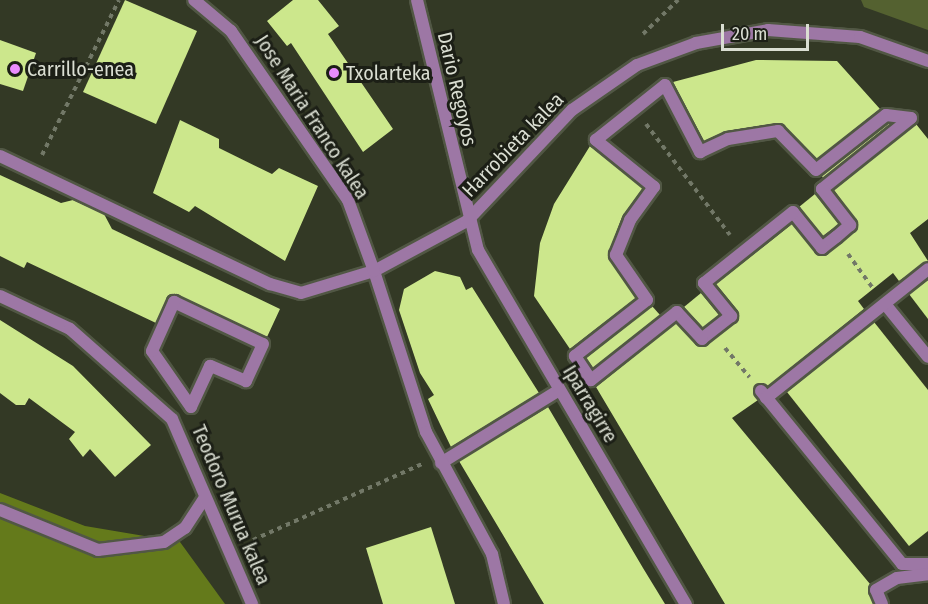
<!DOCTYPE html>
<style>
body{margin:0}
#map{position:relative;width:928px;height:604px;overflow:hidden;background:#333925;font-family:"Fira Sans Condensed",sans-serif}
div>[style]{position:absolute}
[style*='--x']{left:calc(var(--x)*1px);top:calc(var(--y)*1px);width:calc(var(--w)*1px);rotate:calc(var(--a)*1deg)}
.green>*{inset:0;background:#546130}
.forest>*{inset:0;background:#647a1b}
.building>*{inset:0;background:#cce78c}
.path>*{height:4px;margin-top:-2px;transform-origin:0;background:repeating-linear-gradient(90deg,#727867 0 4.5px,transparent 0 9px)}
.roads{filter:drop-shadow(2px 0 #515744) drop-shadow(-2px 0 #515744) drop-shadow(0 2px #515744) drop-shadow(0 -2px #515744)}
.service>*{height:12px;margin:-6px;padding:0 6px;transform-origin:6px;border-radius:6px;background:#9d77a5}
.pedestrian>*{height:12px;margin:-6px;padding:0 6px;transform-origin:6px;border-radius:6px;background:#9d77a5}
.minor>*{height:12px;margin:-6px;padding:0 6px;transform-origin:6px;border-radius:6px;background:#9d77a5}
.tertiary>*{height:12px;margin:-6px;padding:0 6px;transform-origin:6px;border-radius:6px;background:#9d77a5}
.dots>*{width:16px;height:16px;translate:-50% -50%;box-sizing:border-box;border:3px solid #1c1f16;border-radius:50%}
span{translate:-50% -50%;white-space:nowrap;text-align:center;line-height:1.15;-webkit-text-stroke:6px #1c1f16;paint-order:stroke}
.poi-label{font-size:20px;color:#daded2}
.left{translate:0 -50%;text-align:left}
.street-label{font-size:20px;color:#daded2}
.scale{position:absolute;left:721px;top:24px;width:88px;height:27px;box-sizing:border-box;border:3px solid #daded2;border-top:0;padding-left:8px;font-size:18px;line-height:21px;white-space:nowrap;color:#daded2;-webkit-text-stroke:4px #1c1f16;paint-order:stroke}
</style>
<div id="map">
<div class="green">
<div style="clip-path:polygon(861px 0,928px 0,928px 30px,864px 7px)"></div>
</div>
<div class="forest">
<div style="clip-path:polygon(0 493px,85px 526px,180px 542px,225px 604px,0 604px)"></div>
</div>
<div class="building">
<div style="clip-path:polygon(125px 0,197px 31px,156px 124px,83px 92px)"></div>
<div style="clip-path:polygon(293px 0,318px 0,339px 26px,328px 34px,393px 129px,363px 152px,291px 43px,287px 46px,267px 21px)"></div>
<div style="clip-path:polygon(0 40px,36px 53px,23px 91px,0 84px)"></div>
<div style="clip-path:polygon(756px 60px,837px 61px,880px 109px,817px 159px,780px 123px,726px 131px,704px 141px,673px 82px)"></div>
<div style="clip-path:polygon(180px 120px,219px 139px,219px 148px,272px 174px,279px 168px,318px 186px,285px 261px,195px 206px,189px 212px,153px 193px)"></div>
<div style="clip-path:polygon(890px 124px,823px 178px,822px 176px,888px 124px)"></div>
<div style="clip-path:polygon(916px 124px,928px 139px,928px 219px,910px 233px,928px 261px,899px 281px,893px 273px,858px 301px,864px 309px,768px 386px,755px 385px,758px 400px,732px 418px,870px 584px,873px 604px,725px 604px,596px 387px,676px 323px,703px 347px,736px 322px,738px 311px,716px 284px,792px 224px,818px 255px,841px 243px,858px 224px,834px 190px)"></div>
<div style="clip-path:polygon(590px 146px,643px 188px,622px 217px,608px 255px,636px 298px,570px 349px,534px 296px,540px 243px,554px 204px)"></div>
<div style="clip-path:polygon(0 175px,61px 203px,73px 200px,104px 214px,112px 229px,280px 309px,267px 337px,174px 294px,156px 323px,27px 262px,24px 268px,0 256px)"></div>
<div style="clip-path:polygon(815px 194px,839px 224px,823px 236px,799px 207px)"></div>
<div style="clip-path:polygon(435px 271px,460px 277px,466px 290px,472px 287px,539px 393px,451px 447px,428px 399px,434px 395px,420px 373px,399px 310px,404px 289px)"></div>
<div style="clip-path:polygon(928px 280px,928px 319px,909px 294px)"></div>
<div style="clip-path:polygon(701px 293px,719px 315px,703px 328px,684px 307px)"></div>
<div style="clip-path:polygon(652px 306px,660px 315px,593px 368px,586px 358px)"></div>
<div style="clip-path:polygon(0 320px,73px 366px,151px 445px,115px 477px,90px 449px,83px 457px,69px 439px,75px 432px,29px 398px,25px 405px,16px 405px,0 393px)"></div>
<div style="clip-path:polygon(874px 322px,928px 390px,928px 531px,909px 546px,787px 392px)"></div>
<div style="clip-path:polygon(548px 407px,643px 568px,665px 604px,544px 604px,459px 461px)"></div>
<div style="clip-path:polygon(431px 527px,455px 604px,383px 604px,366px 548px)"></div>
</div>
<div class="path">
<div style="--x:643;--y:34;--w:49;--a:-44.2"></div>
<div style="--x:646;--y:124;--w:139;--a:52.9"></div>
<div style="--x:42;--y:155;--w:173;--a:-63.6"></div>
<div style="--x:848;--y:254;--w:41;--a:54"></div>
<div style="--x:725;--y:348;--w:38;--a:50"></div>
<div style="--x:253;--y:540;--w:185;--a:-24.2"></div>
</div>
<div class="roads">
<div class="service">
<div style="--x:441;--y:463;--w:139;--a:-31.7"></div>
</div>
<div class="pedestrian">
<div style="--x:665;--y:85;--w:76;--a:62.4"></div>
<div style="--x:700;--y:152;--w:31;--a:-25"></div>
<div style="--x:728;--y:139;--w:51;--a:-9.1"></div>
<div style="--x:778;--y:131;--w:54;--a:45.7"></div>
<div style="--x:816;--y:170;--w:89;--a:-38.2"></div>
<div style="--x:886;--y:115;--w:25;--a:7"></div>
<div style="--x:911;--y:118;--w:114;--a:141.4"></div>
<div style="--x:822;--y:189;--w:46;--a:52.1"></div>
<div style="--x:850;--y:225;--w:18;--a:139"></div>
<div style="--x:836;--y:237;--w:18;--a:142"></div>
<div style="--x:822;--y:248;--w:46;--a:-128.9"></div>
<div style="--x:793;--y:212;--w:114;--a:141.4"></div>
<div style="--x:704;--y:283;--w:43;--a:50.7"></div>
<div style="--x:731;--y:316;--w:37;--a:142"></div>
<div style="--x:702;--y:339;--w:37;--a:-133"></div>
<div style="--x:677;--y:312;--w:110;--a:141.7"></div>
<div style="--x:591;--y:380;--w:29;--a:-124"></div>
<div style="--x:575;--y:356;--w:91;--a:-37.9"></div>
<div style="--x:647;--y:300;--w:55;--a:-124.6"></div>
<div style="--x:616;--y:255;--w:38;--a:-68"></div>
<div style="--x:630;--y:220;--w:41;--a:-54"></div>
<div style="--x:654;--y:187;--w:75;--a:-141"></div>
<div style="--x:596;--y:140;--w:88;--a:-38.6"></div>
<div style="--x:174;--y:302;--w:98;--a:25.3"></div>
<div style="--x:263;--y:344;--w:41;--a:114.7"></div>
<div style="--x:246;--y:381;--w:39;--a:-157"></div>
<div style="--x:210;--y:366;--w:45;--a:114.9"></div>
<div style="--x:191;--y:407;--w:68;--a:-124.9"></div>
<div style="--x:152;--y:351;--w:54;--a:-65.8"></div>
<div style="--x:885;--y:304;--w:68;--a:50.9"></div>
<div style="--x:761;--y:391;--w:223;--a:50.8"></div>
<div style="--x:902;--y:564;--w:26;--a:0"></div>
<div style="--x:882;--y:604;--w:15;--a:-113"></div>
<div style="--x:876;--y:590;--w:24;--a:-30"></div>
<div style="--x:897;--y:578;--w:31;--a:-7"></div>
</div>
<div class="minor">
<div style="--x:467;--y:221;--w:106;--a:151.7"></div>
<div style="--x:374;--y:271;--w:169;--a:72.1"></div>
<div style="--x:426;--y:432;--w:139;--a:61.6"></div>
<div style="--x:492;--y:554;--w:51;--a:76.5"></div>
<div style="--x:766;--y:398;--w:207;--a:-38.5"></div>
<div style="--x:0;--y:510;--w:106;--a:22.2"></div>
<div style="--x:98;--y:550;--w:66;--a:-6.9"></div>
<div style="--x:164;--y:542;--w:25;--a:-34"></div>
<div style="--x:185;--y:528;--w:35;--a:-57"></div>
</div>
<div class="tertiary">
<div style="--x:417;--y:0;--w:257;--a:76.3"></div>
<div style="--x:478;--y:250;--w:411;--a:59.6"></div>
<div style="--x:0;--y:156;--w:299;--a:25.4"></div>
<div style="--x:270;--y:284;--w:32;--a:16"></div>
<div style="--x:301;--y:293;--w:76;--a:-16.8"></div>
<div style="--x:374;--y:271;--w:76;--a:-110.1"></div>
<div style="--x:348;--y:200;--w:206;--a:-124.7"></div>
<div style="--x:231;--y:31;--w:48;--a:-140"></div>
<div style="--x:467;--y:221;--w:153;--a:-46.6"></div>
<div style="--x:572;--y:110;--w:79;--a:-34.7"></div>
<div style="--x:637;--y:65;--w:63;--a:-20.4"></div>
<div style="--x:696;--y:43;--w:73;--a:-10.2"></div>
<div style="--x:768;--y:30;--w:92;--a:4.4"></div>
<div style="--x:860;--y:37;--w:72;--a:19.4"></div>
<div style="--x:0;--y:296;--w:77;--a:25.2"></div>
<div style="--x:70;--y:329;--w:136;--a:41.4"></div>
<div style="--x:172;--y:419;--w:202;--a:66.6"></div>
</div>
</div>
<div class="dots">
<div style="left:15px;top:69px;background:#ea8dfd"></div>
<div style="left:334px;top:73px;background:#ea8dfd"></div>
</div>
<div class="poi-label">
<span class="left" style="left:27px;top:69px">Carrillo-enea</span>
<span class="left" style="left:346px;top:73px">Txolarteka</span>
</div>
<div class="street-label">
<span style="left:457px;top:89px;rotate:77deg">Dario Regoyos</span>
<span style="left:312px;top:117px;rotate:57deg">Jose Maria Franco kalea</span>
<span style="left:513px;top:145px;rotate:-46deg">Harrobieta kalea</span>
<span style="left:590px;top:404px;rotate:59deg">Iparragirre</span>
<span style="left:231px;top:505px;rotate:67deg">Teodoro Murua kalea</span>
</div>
<div class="scale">20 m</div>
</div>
